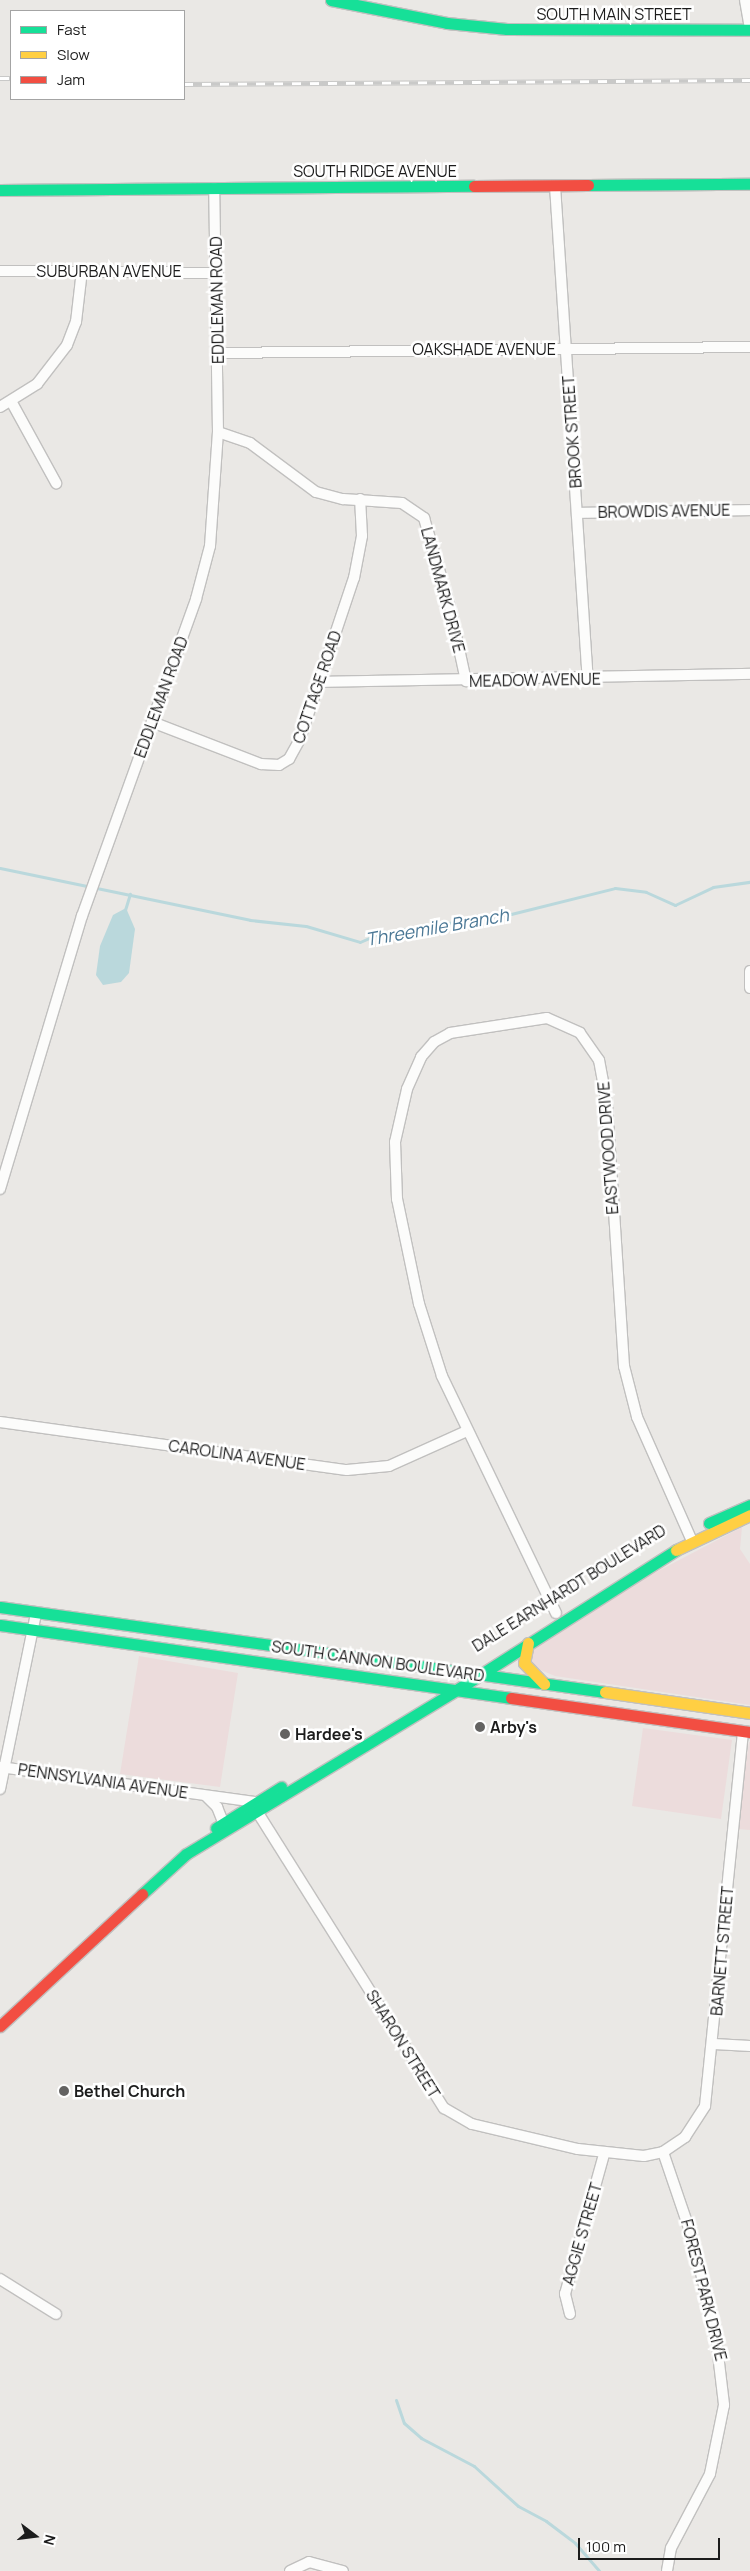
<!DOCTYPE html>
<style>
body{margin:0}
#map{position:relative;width:750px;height:2571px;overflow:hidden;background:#eae8e5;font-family:Manrope,sans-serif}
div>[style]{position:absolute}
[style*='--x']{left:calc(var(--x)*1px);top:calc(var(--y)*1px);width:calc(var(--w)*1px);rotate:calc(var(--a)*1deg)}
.commercial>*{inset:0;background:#ecdcdc}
.water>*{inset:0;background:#bad8dc}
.stream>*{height:3px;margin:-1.5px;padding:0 1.5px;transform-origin:1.5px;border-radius:1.5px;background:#bad8dc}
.roads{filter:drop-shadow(1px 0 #c1c0bf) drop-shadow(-1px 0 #c1c0bf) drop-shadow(0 1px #c1c0bf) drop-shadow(0 -1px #c1c0bf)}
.street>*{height:10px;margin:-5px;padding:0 5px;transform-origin:5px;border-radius:5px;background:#fcfcfb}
.fast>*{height:11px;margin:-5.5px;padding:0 5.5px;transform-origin:5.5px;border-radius:5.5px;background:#16e098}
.slow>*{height:11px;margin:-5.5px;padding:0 5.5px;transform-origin:5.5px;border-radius:5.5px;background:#ffcf43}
.jam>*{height:11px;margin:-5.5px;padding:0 5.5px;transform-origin:5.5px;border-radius:5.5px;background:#f24e42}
.rail>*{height:5px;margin-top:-2.5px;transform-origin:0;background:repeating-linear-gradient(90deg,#fff 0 9px,#c9c9c8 0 18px);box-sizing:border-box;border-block:1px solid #c9c9c8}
.dots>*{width:14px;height:14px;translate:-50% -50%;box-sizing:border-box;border:2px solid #fff;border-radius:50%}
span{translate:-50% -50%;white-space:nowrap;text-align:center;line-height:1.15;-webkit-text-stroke:5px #fff;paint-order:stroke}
.street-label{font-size:16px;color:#1c1c1c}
.poi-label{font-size:16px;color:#1c1c1c;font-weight:700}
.left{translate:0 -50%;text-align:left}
.water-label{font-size:18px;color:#4a7795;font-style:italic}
.legend{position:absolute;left:10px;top:10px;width:175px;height:90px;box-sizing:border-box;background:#fff;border:1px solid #a4a4a4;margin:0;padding:6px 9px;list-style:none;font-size:15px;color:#1c1c1c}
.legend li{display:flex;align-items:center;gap:10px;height:25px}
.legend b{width:25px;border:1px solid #a4a4a4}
.north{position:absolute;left:10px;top:2511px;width:50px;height:50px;-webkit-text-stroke:4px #fff;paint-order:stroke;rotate:105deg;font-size:14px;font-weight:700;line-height:20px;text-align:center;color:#1c1c1c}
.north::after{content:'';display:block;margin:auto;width:18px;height:22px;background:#1c1c1c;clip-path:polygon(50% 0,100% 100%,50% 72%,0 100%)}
.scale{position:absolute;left:578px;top:2538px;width:142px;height:22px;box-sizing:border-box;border:2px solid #1c1c1c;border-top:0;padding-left:6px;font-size:15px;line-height:18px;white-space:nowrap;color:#1c1c1c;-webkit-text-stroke:4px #fff;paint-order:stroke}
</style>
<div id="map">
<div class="commercial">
<div style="clip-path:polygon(742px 1527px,740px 1549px,750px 1564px,750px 1705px,555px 1676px,531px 1666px,530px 1656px,536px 1645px,626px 1588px)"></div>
<div style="clip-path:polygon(139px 1656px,238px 1673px,220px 1787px,120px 1774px)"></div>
<div style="clip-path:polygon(643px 1728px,732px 1740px,721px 1819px,632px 1806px)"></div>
<div style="clip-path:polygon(749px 1742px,750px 1742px,750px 1830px,737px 1829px)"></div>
</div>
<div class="water">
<div style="clip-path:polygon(126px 908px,135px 929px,129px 973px,121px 982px,103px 985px,96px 975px,100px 946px,113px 915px)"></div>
</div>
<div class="stream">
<div style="--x:0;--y:868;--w:255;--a:11.7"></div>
<div style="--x:250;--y:920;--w:56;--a:6.1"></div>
<div style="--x:306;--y:926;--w:56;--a:16.5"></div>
<div style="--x:360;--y:942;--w:22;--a:-24"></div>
<div style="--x:380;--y:933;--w:132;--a:-8.3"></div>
<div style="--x:511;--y:914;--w:107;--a:-14"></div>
<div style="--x:615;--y:888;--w:31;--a:7"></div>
<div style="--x:646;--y:892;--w:32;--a:24"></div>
<div style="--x:675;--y:905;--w:42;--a:-25.3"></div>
<div style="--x:713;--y:887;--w:37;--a:-8"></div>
<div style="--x:125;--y:910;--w:17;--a:-73"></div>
<div style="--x:396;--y:2400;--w:24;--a:71"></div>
<div style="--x:404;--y:2423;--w:23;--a:41"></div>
<div style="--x:421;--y:2438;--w:60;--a:27.8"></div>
<div style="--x:474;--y:2466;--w:59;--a:42.3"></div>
<div style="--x:518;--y:2506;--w:32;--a:28"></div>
<div style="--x:546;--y:2521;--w:36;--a:37"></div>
<div style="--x:575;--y:2543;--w:37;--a:49"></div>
</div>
<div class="roads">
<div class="street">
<div style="--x:745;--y:0;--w:27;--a:80"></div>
<div style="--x:555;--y:186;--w:494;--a:86.2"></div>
<div style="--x:0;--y:271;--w:218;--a:0.5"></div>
<div style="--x:219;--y:353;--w:531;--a:-0.65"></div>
<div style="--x:11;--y:401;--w:94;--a:61.2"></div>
<div style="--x:0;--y:407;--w:44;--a:-31.9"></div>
<div style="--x:37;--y:384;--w:49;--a:-52.4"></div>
<div style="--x:67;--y:345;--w:25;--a:-69"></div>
<div style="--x:76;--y:322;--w:52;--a:-83.4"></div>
<div style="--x:218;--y:432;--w:34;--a:19"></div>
<div style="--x:250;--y:443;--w:82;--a:36.6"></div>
<div style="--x:316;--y:492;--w:28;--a:15"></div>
<div style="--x:343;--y:499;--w:59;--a:3.9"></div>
<div style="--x:402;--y:503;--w:27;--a:34"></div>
<div style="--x:424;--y:518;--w:93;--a:73.7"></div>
<div style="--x:450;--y:607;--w:76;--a:77.8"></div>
<div style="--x:577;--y:513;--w:173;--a:-1"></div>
<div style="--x:319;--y:682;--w:431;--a:-1.1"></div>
<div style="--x:152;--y:722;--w:117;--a:21.1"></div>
<div style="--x:261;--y:764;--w:18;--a:3"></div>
<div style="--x:279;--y:765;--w:12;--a:-31"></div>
<div style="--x:289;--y:759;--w:23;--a:-61"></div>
<div style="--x:300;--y:739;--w:170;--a:-71.5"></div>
<div style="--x:354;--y:578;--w:43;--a:-79.2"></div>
<div style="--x:362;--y:536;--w:37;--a:-93"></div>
<div style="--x:750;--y:971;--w:17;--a:90"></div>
<div style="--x:0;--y:1189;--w:285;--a:-73.3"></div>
<div style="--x:82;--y:916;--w:337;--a:-70.2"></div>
<div style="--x:196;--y:599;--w:55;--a:-75.2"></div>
<div style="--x:210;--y:546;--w:114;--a:-86"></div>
<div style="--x:218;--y:432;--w:244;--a:-90.9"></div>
<div style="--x:0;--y:1422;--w:350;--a:7.9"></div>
<div style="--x:347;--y:1470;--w:42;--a:-5.4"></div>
<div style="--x:389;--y:1466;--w:85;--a:-24.2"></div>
<div style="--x:556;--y:1613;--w:263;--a:-115.7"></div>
<div style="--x:442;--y:1376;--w:76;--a:-107.7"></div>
<div style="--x:419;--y:1304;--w:107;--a:-101.8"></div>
<div style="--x:397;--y:1199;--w:57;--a:-92"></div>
<div style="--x:395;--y:1142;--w:54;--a:-77.2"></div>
<div style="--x:407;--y:1089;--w:35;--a:-66"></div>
<div style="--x:421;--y:1057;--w:20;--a:-49"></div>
<div style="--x:434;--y:1042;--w:18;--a:-29"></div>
<div style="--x:450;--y:1033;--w:98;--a:-8.8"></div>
<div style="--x:547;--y:1018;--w:36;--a:24"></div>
<div style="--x:580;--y:1033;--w:33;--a:55"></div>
<div style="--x:599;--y:1060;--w:44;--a:79.5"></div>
<div style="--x:607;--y:1103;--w:264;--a:86.3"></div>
<div style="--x:624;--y:1366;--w:53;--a:75.7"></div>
<div style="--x:637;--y:1417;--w:136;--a:66.1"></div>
<div style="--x:0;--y:1767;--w:257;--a:7.8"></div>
<div style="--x:0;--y:1789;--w:180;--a:-78.4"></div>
<div style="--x:206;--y:1796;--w:16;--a:45"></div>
<div style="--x:217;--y:1807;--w:16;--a:68"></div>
<div style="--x:258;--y:1813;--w:349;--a:57.8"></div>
<div style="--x:444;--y:2108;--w:32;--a:30"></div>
<div style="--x:472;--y:2124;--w:109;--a:13.3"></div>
<div style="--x:578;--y:2149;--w:66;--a:6.1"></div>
<div style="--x:644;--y:2156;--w:19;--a:-12"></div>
<div style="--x:663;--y:2152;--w:27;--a:-34"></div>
<div style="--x:685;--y:2137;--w:37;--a:-57"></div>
<div style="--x:705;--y:2106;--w:377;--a:-84.2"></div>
<div style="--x:714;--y:2044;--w:36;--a:3"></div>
<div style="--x:663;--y:2152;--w:90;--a:71.2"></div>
<div style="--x:692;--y:2237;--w:95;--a:76"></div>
<div style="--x:715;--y:2329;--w:77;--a:83.2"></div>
<div style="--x:724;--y:2405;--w:70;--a:101.5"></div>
<div style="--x:710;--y:2474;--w:84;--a:117.8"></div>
<div style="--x:671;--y:2548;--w:23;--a:100"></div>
<div style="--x:0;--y:2279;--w:66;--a:32"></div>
<div style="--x:570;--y:2314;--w:21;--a:-104"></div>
<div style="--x:565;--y:2294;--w:145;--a:-74.4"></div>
<div style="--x:290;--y:2571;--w:21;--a:-25"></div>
<div style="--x:309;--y:2562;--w:35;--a:15"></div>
</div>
<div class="fast">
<div style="--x:331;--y:0;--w:118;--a:11.2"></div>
<div style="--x:447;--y:23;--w:60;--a:5.7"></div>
<div style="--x:507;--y:29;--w:243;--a:0.2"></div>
<div style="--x:588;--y:185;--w:162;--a:-0.4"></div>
<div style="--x:0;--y:190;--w:474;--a:-0.5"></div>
<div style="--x:709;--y:1523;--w:45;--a:-23.7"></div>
<div style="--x:0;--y:1607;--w:611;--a:8"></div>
<div style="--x:0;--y:1625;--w:516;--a:8.13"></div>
<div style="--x:216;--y:1828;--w:77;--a:-32.2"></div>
<div style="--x:142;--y:1894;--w:59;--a:-42.3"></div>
<div style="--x:186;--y:1854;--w:318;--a:-31.2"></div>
<div style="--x:458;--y:1689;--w:259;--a:-32.5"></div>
</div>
<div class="slow">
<div style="--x:676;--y:1550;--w:82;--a:-25.3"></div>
<div style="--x:528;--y:1643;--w:20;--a:101"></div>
<div style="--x:524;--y:1663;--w:29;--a:46"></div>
<div style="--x:605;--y:1692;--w:147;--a:8.2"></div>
</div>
<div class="jam">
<div style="--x:474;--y:186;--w:114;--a:-0.5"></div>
<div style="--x:511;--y:1698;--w:241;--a:8.1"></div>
<div style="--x:0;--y:2026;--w:194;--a:-42.9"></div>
</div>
</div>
<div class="rail">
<div style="--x:0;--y:78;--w:11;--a:0"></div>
<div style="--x:184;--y:84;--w:566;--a:-0.4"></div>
</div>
<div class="dots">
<div style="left:480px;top:1727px;background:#646362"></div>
<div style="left:285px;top:1734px;background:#646362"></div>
<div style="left:64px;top:2091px;background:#646362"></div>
</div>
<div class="street-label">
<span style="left:614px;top:14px">SOUTH MAIN STREET</span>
<span style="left:375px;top:171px">SOUTH RIDGE AVENUE</span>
<span style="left:109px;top:271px">SUBURBAN AVENUE</span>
<span style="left:217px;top:300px;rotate:-91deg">EDDLEMAN ROAD</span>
<span style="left:484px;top:349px">OAKSHADE AVENUE</span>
<span style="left:572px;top:432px;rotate:-94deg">BROOK STREET</span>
<span style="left:664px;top:511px;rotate:-1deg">BROWDIS AVENUE</span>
<span style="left:443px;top:590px;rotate:75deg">LANDMARK DRIVE</span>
<span style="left:535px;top:680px;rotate:-1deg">MEADOW AVENUE</span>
<span style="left:317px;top:687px;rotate:-71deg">COTTAGE ROAD</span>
<span style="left:161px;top:697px;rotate:-70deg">EDDLEMAN ROAD</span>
<span style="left:608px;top:1148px;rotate:-94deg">EASTWOOD DRIVE</span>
<span style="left:237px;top:1455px;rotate:8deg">CAROLINA AVENUE</span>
<span style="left:569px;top:1588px;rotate:-32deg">DALE EARNHARDT BOULEVARD</span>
<span style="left:378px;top:1661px;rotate:8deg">SOUTH CANNON BOULEVARD</span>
<span style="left:103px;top:1781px;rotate:8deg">PENNSYLVANIA AVENUE</span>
<span style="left:722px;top:1951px;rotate:-85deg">BARNETT STREET</span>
<span style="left:403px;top:2044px;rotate:58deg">SHARON STREET</span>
<span style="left:582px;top:2234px;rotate:-74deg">AGGIE STREET</span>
<span style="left:704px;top:2290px;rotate:76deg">FOREST PARK DRIVE</span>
</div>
<div class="poi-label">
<span class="left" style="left:490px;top:1727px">Arby's</span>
<span class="left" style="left:295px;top:1734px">Hardee's</span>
<span class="left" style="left:74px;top:2091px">Bethel Church</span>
</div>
<div class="water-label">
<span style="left:437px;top:927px;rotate:-10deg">Threemile Branch</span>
</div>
<ul class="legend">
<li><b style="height:6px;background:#16e098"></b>Fast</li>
<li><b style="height:6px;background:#ffcf43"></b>Slow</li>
<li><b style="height:6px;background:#f24e42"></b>Jam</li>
</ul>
<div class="north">N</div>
<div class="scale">100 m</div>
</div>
